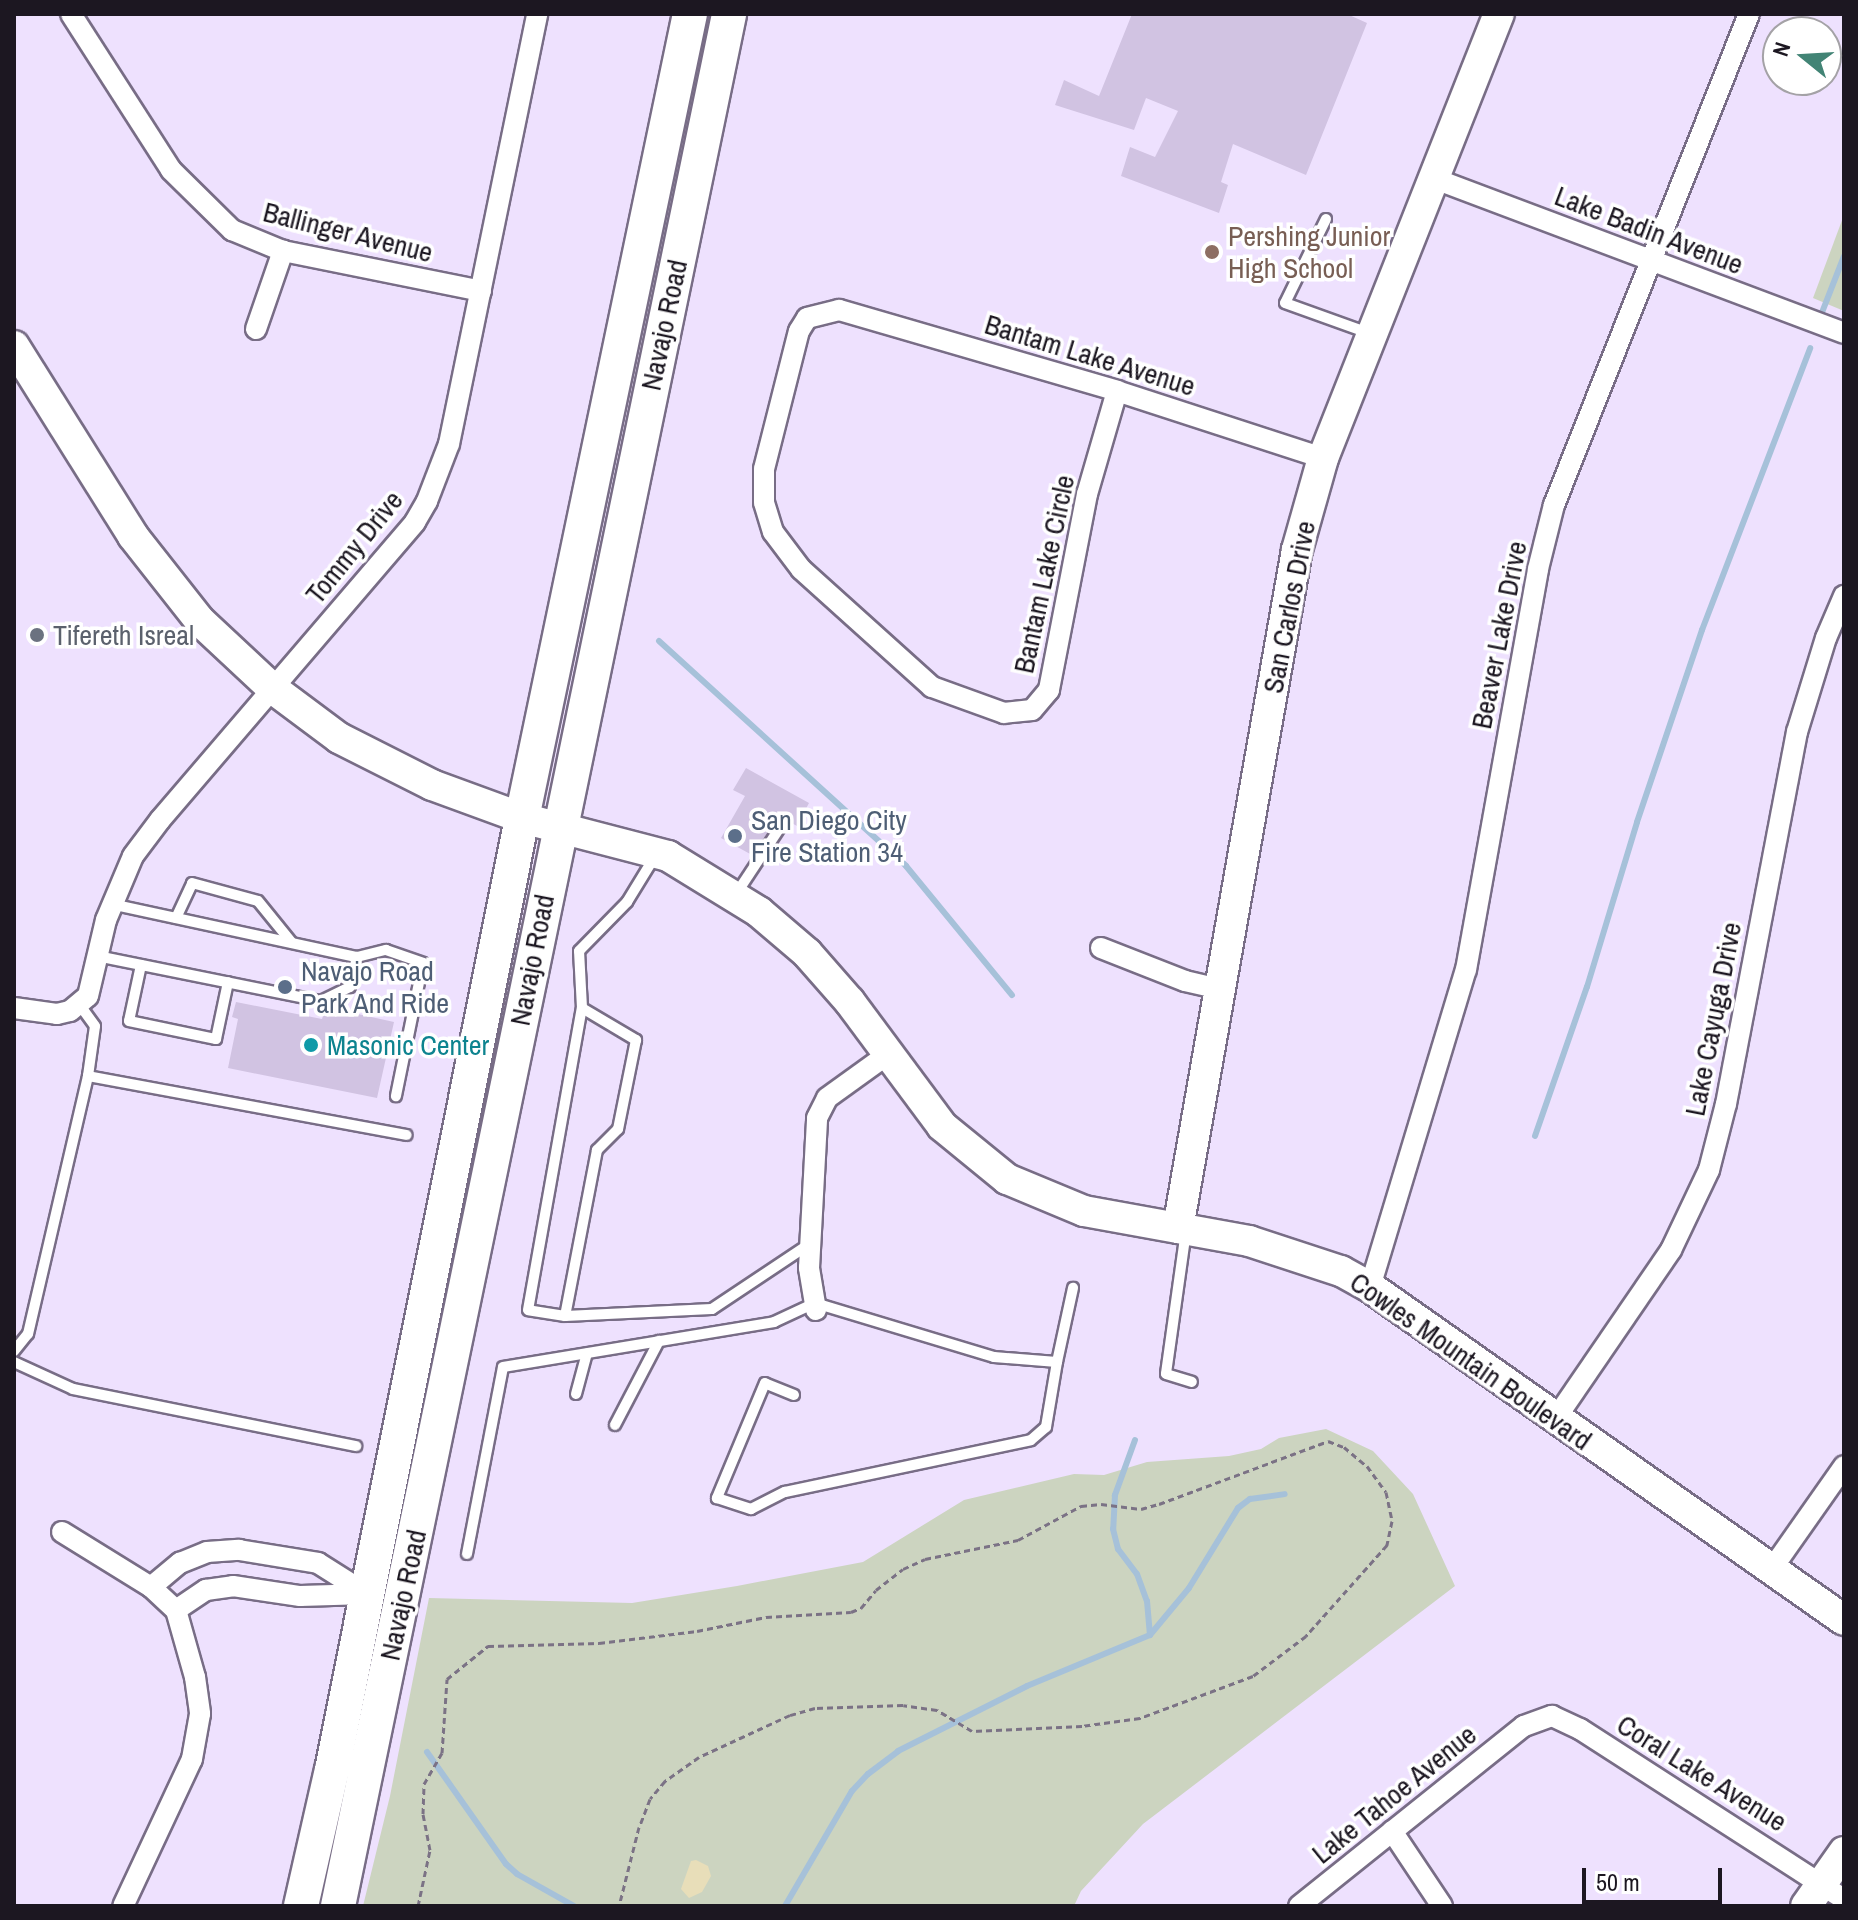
<!DOCTYPE html>
<style>
body{margin:0}
#map{position:relative;width:1858px;height:1920px;overflow:hidden;background:#eee1fe;font-family:"Archivo Narrow",sans-serif}
div>[style]{position:absolute}
[style*='--x']{left:calc(var(--x)*1px);top:calc(var(--y)*1px);width:calc(var(--w)*1px);rotate:calc(var(--a)*1deg)}
.green>*{inset:0;background:#ccd4c0}
.sand>*{inset:0;background:#e8deb9}
.stream>*{height:6px;margin:-3px;padding:0 3px;transform-origin:3px;border-radius:3px;background:#a6c1d9}
.building>*{inset:0;background:#d1c3e2}
.path>*{height:3px;margin-top:-1.5px;transform-origin:0;background:repeating-linear-gradient(90deg,#7b7285 0 6px,transparent 0 10px)}
.roads{filter:drop-shadow(2px 0 #786d86) drop-shadow(-2px 0 #786d86) drop-shadow(0 2px #786d86) drop-shadow(0 -2px #786d86)}
.lane>*{height:10px;margin:-5px;padding:0 5px;transform-origin:5px;border-radius:5px;background:#fff}
.street>*{height:20px;margin:-10px;padding:0 10px;transform-origin:10px;border-radius:10px;background:#fff}
.secondary>*{height:30px;margin:-15px;padding:0 15px;transform-origin:15px;border-radius:15px;background:#fff}
.primary>*{height:34px;margin:-17px;padding:0 17px;transform-origin:17px;border-radius:17px;background:#fff}
.dots>*{width:22px;height:22px;translate:-50% -50%;box-sizing:border-box;border:4px solid #fff;border-radius:50%}
span{translate:-50% -50%;white-space:nowrap;text-align:center;line-height:1.15;-webkit-text-stroke:7px #fff;paint-order:stroke}
.street-label{font-size:28px;color:#1c1721}
.education-label{font-size:28px;color:#785e54}
.left{translate:0 -50%;text-align:left}
.worship-label{font-size:28px;color:#5b616d}
.service-label{font-size:28px;color:#4e5e75}
.culture-label{font-size:28px;color:#0d838f}
.frame{position:absolute;inset:0;border:16px solid #1c1721;pointer-events:none}
.north{position:absolute;left:1762px;top:16px;width:80px;height:80px;box-sizing:border-box;background:#fff;border:2px solid #a4a2a6;border-radius:50%;rotate:288deg;font-size:22px;font-weight:700;line-height:32px;text-align:center;color:#1c1721}
.north::after{content:'';display:block;margin:auto;width:28px;height:36px;background:#428475;clip-path:polygon(50% 0,100% 100%,50% 72%,0 100%)}
.scale{position:absolute;left:1582px;top:1868px;width:140px;height:36px;box-sizing:border-box;border:4px solid #1c1721;border-top:0;padding-left:10px;font-size:24px;line-height:28px;white-space:nowrap;color:#1c1721;-webkit-text-stroke:6px #fff;paint-order:stroke}
</style>
<div id="map">
<div class="green">
<div style="clip-path:polygon(1844px 215px,1844px 311px,1813px 298px)"></div>
<div style="clip-path:polygon(1326px 1429px,1373px 1451px,1413px 1494px,1455px 1586px,1143px 1824px,1081px 1891px,1074px 1906px,363px 1906px,390px 1796px,429px 1598px,632px 1603px,737px 1586px,863px 1562px,964px 1500px,1074px 1474px,1104px 1475px,1147px 1462px,1229px 1456px,1261px 1449px,1279px 1438px)"></div>
</div>
<div class="sand">
<div style="clip-path:polygon(696px 1860px,708px 1866px,711px 1876px,702px 1892px,689px 1898px,681px 1889px,691px 1861px)"></div>
</div>
<div class="stream">
<div style="--x:1821;--y:315;--w:63;--a:-68.7"></div>
<div style="--x:659;--y:641;--w:334;--a:42.3"></div>
<div style="--x:906;--y:866;--w:167;--a:50.6"></div>
<div style="--x:1535;--y:1136;--w:158;--a:-70.8"></div>
<div style="--x:1587;--y:987;--w:172;--a:-73.1"></div>
<div style="--x:1637;--y:822;--w:203;--a:-71.3"></div>
<div style="--x:1702;--y:630;--w:302;--a:-69"></div>
<div style="--x:1135;--y:1440;--w:59;--a:110"></div>
<div style="--x:1115;--y:1495;--w:34;--a:93"></div>
<div style="--x:1113;--y:1529;--w:21;--a:76"></div>
<div style="--x:1118;--y:1549;--w:31;--a:53"></div>
<div style="--x:1137;--y:1574;--w:29;--a:70"></div>
<div style="--x:1147;--y:1601;--w:34;--a:85"></div>
<div style="--x:427;--y:1752;--w:137;--a:54.8"></div>
<div style="--x:506;--y:1864;--w:15;--a:42"></div>
<div style="--x:517;--y:1874;--w:65;--a:29.3"></div>
<div style="--x:785;--y:1906;--w:133;--a:-59.8"></div>
<div style="--x:852;--y:1791;--w:23;--a:-47"></div>
<div style="--x:868;--y:1774;--w:38;--a:-37"></div>
<div style="--x:898;--y:1751;--w:144;--a:-26.7"></div>
<div style="--x:1027;--y:1686;--w:133;--a:-22.5"></div>
<div style="--x:1150;--y:1635;--w:61;--a:-50.3"></div>
<div style="--x:1189;--y:1588;--w:94;--a:-58.5"></div>
<div style="--x:1238;--y:1508;--w:15;--a:-37"></div>
<div style="--x:1250;--y:1499;--w:35;--a:-8"></div>
</div>
<div class="building">
<div style="clip-path:polygon(1132px 14px,1347px 14px,1367px 23px,1306px 175px,1233px 144px,1221px 182px,1228px 185px,1219px 213px,1121px 176px,1130px 147px,1155px 157px,1178px 111px,1146px 98px,1134px 130px,1055px 105px,1064px 80px,1099px 96px)"></div>
<div style="clip-path:polygon(746px 768px,809px 803px,797px 826px,779px 816px,752px 855px,721px 838px,745px 796px,733px 790px)"></div>
<div style="clip-path:polygon(236px 1002px,322px 1019px,326px 1007px,394px 1022px,377px 1098px,228px 1068px,238px 1019px,232px 1017px)"></div>
</div>
<div class="path">
<div style="--x:418;--y:1906;--w:57;--a:-77.9"></div>
<div style="--x:430;--y:1850;--w:37;--a:-101"></div>
<div style="--x:423;--y:1814;--w:30;--a:-88"></div>
<div style="--x:424;--y:1784;--w:36;--a:-60"></div>
<div style="--x:442;--y:1753;--w:74;--a:-86.1"></div>
<div style="--x:447;--y:1679;--w:53;--a:-38.8"></div>
<div style="--x:488;--y:1646;--w:111;--a:-1.5"></div>
<div style="--x:599;--y:1643;--w:99;--a:-7"></div>
<div style="--x:697;--y:1631;--w:70;--a:-11.5"></div>
<div style="--x:766;--y:1617;--w:85;--a:-3.4"></div>
<div style="--x:851;--y:1612;--w:11;--a:-22"></div>
<div style="--x:861;--y:1608;--w:23;--a:-50"></div>
<div style="--x:876;--y:1590;--w:34;--a:-38"></div>
<div style="--x:903;--y:1569;--w:24;--a:-24"></div>
<div style="--x:925;--y:1559;--w:95;--a:-11.5"></div>
<div style="--x:1018;--y:1540;--w:72;--a:-28.4"></div>
<div style="--x:1081;--y:1506;--w:20;--a:-6"></div>
<div style="--x:1101;--y:1504;--w:40;--a:7.1"></div>
<div style="--x:1141;--y:1509;--w:19;--a:-16"></div>
<div style="--x:1159;--y:1504;--w:180;--a:-20.4"></div>
<div style="--x:1328;--y:1441;--w:17;--a:21"></div>
<div style="--x:1344;--y:1447;--w:30;--a:40"></div>
<div style="--x:1367;--y:1466;--w:32;--a:54"></div>
<div style="--x:1386;--y:1492;--w:30;--a:78"></div>
<div style="--x:1392;--y:1521;--w:25;--a:102"></div>
<div style="--x:1387;--y:1545;--w:122;--a:131.7"></div>
<div style="--x:1306;--y:1636;--w:66;--a:143"></div>
<div style="--x:1253;--y:1676;--w:121;--a:159.6"></div>
<div style="--x:1140;--y:1718;--w:59;--a:172.1"></div>
<div style="--x:1082;--y:1726;--w:110;--a:177.4"></div>
<div style="--x:972;--y:1731;--w:41;--a:-149"></div>
<div style="--x:937;--y:1710;--w:34;--a:-172"></div>
<div style="--x:903;--y:1705;--w:88;--a:178"></div>
<div style="--x:815;--y:1708;--w:26;--a:164"></div>
<div style="--x:790;--y:1715;--w:100;--a:155.2"></div>
<div style="--x:699;--y:1757;--w:42;--a:144.8"></div>
<div style="--x:665;--y:1781;--w:23;--a:130"></div>
<div style="--x:650;--y:1799;--w:30;--a:111"></div>
<div style="--x:639;--y:1827;--w:81;--a:104.2"></div>
</div>
<div class="roads">
<div class="lane">
<div style="--x:1326;--y:219;--w:93;--a:116"></div>
<div style="--x:1285;--y:303;--w:91;--a:19.8"></div>
<div style="--x:736;--y:894;--w:78;--a:-56.5"></div>
<div style="--x:111;--y:904;--w:252;--a:12.2"></div>
<div style="--x:357;--y:957;--w:30;--a:-14"></div>
<div style="--x:386;--y:950;--w:39;--a:19"></div>
<div style="--x:423;--y:963;--w:136;--a:101.5"></div>
<div style="--x:176;--y:918;--w:38;--a:-65"></div>
<div style="--x:192;--y:883;--w:68;--a:15.3"></div>
<div style="--x:258;--y:901;--w:54;--a:51"></div>
<div style="--x:97;--y:956;--w:228;--a:11.4"></div>
<div style="--x:321;--y:1001;--w:32;--a:-26"></div>
<div style="--x:350;--y:987;--w:31;--a:-77"></div>
<div style="--x:141;--y:965;--w:57;--a:102.1"></div>
<div style="--x:129;--y:1021;--w:89;--a:11.7"></div>
<div style="--x:216;--y:1039;--w:58;--a:-78.1"></div>
<div style="--x:582;--y:1008;--w:63;--a:30.7"></div>
<div style="--x:636;--y:1040;--w:91;--a:101.4"></div>
<div style="--x:618;--y:1129;--w:30;--a:135"></div>
<div style="--x:597;--y:1150;--w:169;--a:100.9"></div>
<div style="--x:565;--y:1316;--w:37;--a:-171"></div>
<div style="--x:528;--y:1310;--w:307;--a:-79.9"></div>
<div style="--x:582;--y:1008;--w:57;--a:-93"></div>
<div style="--x:579;--y:951;--w:69;--a:-45.6"></div>
<div style="--x:627;--y:902;--w:52;--a:-58.5"></div>
<div style="--x:88;--y:1076;--w:324;--a:10.5"></div>
<div style="--x:1186;--y:1231;--w:144;--a:98"></div>
<div style="--x:1166;--y:1374;--w:27;--a:17"></div>
<div style="--x:565;--y:1316;--w:147;--a:-2.7"></div>
<div style="--x:712;--y:1309;--w:119;--a:-33.7"></div>
<div style="--x:14;--y:1351;--w:22;--a:-51"></div>
<div style="--x:28;--y:1334;--w:265;--a:-76.9"></div>
<div style="--x:88;--y:1076;--w:50;--a:-82"></div>
<div style="--x:95;--y:1026;--w:26;--a:-126"></div>
<div style="--x:14;--y:1362;--w:65;--a:24.6"></div>
<div style="--x:73;--y:1389;--w:289;--a:11.4"></div>
<div style="--x:576;--y:1394;--w:42;--a:-75"></div>
<div style="--x:794;--y:1395;--w:31;--a:-158"></div>
<div style="--x:765;--y:1383;--w:125;--a:112.7"></div>
<div style="--x:717;--y:1498;--w:36;--a:18"></div>
<div style="--x:751;--y:1509;--w:38;--a:-27"></div>
<div style="--x:785;--y:1492;--w:251;--a:-11.9"></div>
<div style="--x:1031;--y:1440;--w:20;--a:-41"></div>
<div style="--x:1046;--y:1427;--w:66;--a:-80.4"></div>
<div style="--x:615;--y:1425;--w:95;--a:-62.4"></div>
<div style="--x:467;--y:1554;--w:190;--a:-79.1"></div>
<div style="--x:503;--y:1367;--w:275;--a:-9.4"></div>
<div style="--x:774;--y:1322;--w:45;--a:-24.9"></div>
<div style="--x:815;--y:1303;--w:187;--a:16.8"></div>
<div style="--x:994;--y:1357;--w:63;--a:4.5"></div>
<div style="--x:1057;--y:1362;--w:76;--a:-77.8"></div>
</div>
<div class="street">
<div style="--x:71;--y:14;--w:185;--a:57.3"></div>
<div style="--x:171;--y:170;--w:86;--a:44.5"></div>
<div style="--x:232;--y:230;--w:55;--a:22.4"></div>
<div style="--x:283;--y:251;--w:202;--a:11.4"></div>
<div style="--x:1435;--y:179;--w:437;--a:20.6"></div>
<div style="--x:256;--y:329;--w:83;--a:-70.9"></div>
<div style="--x:1117;--y:391;--w:107;--a:106.2"></div>
<div style="--x:1087;--y:494;--w:200;--a:101"></div>
<div style="--x:1049;--y:690;--w:26;--a:130"></div>
<div style="--x:1032;--y:710;--w:28;--a:174"></div>
<div style="--x:1004;--y:713;--w:77;--a:-160.1"></div>
<div style="--x:932;--y:687;--w:176;--a:-138"></div>
<div style="--x:801;--y:569;--w:46;--a:-127.1"></div>
<div style="--x:773;--y:532;--w:31;--a:-107"></div>
<div style="--x:764;--y:502;--w:33;--a:-90"></div>
<div style="--x:764;--y:469;--w:142;--a:-75.8"></div>
<div style="--x:799;--y:331;--w:15;--a:-58"></div>
<div style="--x:807;--y:318;--w:33;--a:-14"></div>
<div style="--x:839;--y:310;--w:290;--a:16.2"></div>
<div style="--x:1117;--y:391;--w:217;--a:18"></div>
<div style="--x:1101;--y:948;--w:90;--a:21.4"></div>
<div style="--x:1185;--y:981;--w:35;--a:13"></div>
<div style="--x:14;--y:1008;--w:43;--a:7.9"></div>
<div style="--x:57;--y:1014;--w:13;--a:-13"></div>
<div style="--x:70;--y:1011;--w:23;--a:-40"></div>
<div style="--x:88;--y:996;--w:78;--a:-76.7"></div>
<div style="--x:106;--y:920;--w:69;--a:-67.1"></div>
<div style="--x:133;--y:856;--w:45;--a:-53.1"></div>
<div style="--x:160;--y:820;--w:392;--a:-49.4"></div>
<div style="--x:415;--y:522;--w:24;--a:-60"></div>
<div style="--x:427;--y:501;--w:61;--a:-68.9"></div>
<div style="--x:449;--y:444;--w:439;--a:-78.4"></div>
<div style="--x:1370;--y:1287;--w:331;--a:-73.2"></div>
<div style="--x:1466;--y:970;--w:407;--a:-79.8"></div>
<div style="--x:1538;--y:569;--w:66;--a:-76"></div>
<div style="--x:1554;--y:505;--w:528;--a:-68.34"></div>
<div style="--x:816;--y:1310;--w:43;--a:-99.5"></div>
<div style="--x:809;--y:1268;--w:150;--a:-86.9"></div>
<div style="--x:817;--y:1118;--w:22;--a:-63"></div>
<div style="--x:827;--y:1098;--w:75;--a:-35.8"></div>
<div style="--x:1556;--y:1418;--w:204;--a:-55.6"></div>
<div style="--x:1671;--y:1250;--w:89;--a:-64.6"></div>
<div style="--x:1709;--y:1170;--w:68;--a:-75.6"></div>
<div style="--x:1726;--y:1104;--w:379;--a:-79.2"></div>
<div style="--x:1797;--y:732;--w:98;--a:-72.9"></div>
<div style="--x:1826;--y:638;--w:46;--a:-66.8"></div>
<div style="--x:62;--y:1532;--w:105;--a:31.7"></div>
<div style="--x:151;--y:1587;--w:34;--a:43"></div>
<div style="--x:176;--y:1610;--w:70;--a:74.2"></div>
<div style="--x:195;--y:1677;--w:37;--a:82"></div>
<div style="--x:200;--y:1714;--w:46;--a:100.1"></div>
<div style="--x:192;--y:1759;--w:162;--a:115.1"></div>
<div style="--x:1771;--y:1570;--w:127;--a:-54.9"></div>
<div style="--x:151;--y:1587;--w:38;--a:-40"></div>
<div style="--x:180;--y:1563;--w:29;--a:-22"></div>
<div style="--x:207;--y:1552;--w:32;--a:-4"></div>
<div style="--x:239;--y:1550;--w:80;--a:9.3"></div>
<div style="--x:318;--y:1563;--w:58;--a:32.3"></div>
<div style="--x:176;--y:1610;--w:36;--a:-34"></div>
<div style="--x:206;--y:1590;--w:27;--a:-8"></div>
<div style="--x:233;--y:1586;--w:68;--a:8.5"></div>
<div style="--x:300;--y:1596;--w:67;--a:-1.7"></div>
<div style="--x:1392;--y:1831;--w:90;--a:56.3"></div>
<div style="--x:1299;--y:1906;--w:288;--a:-38.7"></div>
<div style="--x:1524;--y:1726;--w:30;--a:-20"></div>
<div style="--x:1552;--y:1716;--w:31;--a:25"></div>
<div style="--x:1580;--y:1729;--w:314;--a:32.8"></div>
</div>
<div class="secondary">
<div style="--x:14;--y:346;--w:224;--a:57.9"></div>
<div style="--x:133;--y:536;--w:107;--a:51.8"></div>
<div style="--x:199;--y:620;--w:100;--a:43"></div>
<div style="--x:272;--y:688;--w:84;--a:36.7"></div>
<div style="--x:339;--y:738;--w:104;--a:26.8"></div>
<div style="--x:432;--y:785;--w:96;--a:20.1"></div>
<div style="--x:522;--y:818;--w:151;--a:14.6"></div>
<div style="--x:668;--y:856;--w:107;--a:31.6"></div>
<div style="--x:759;--y:912;--w:63;--a:40.5"></div>
<div style="--x:807;--y:953;--w:65;--a:48.7"></div>
<div style="--x:850;--y:1002;--w:154;--a:53.4"></div>
<div style="--x:942;--y:1126;--w:84;--a:39.2"></div>
<div style="--x:1007;--y:1179;--w:83;--a:22.6"></div>
<div style="--x:1084;--y:1211;--w:168;--a:10.3"></div>
<div style="--x:1249;--y:1241;--w:97;--a:18.1"></div>
<div style="--x:1341;--y:1271;--w:33;--a:29"></div>
<div style="--x:1370;--y:1287;--w:579;--a:35.09"></div>
<div style="--x:1178;--y:1228;--w:688;--a:-80.05"></div>
<div style="--x:1297;--y:550;--w:96;--a:-74.2"></div>
<div style="--x:1323;--y:458;--w:478;--a:-68.4"></div>
<div style="--x:1806;--y:1906;--w:66;--a:-54.9"></div>
</div>
<div class="primary">
<div style="--x:301;--y:1906;--w:139;--a:-77.2"></div>
<div style="--x:332;--y:1770;--w:971;--a:-78.71"></div>
<div style="--x:522;--y:818;--w:821;--a:-78.2"></div>
<div style="--x:338;--y:1906;--w:1932;--a:-78.32"></div>
</div>
</div>
<div class="dots">
<div style="left:1212px;top:252px;background:#8d6e63"></div>
<div style="left:37px;top:635px;background:#6b7280"></div>
<div style="left:735px;top:836px;background:#5c6f8a"></div>
<div style="left:285px;top:987px;background:#5c6f8a"></div>
<div style="left:311px;top:1045px;background:#0f9aa8"></div>
</div>
<div class="street-label">
<span style="left:1649px;top:230px;rotate:21deg">Lake Badin Avenue</span>
<span style="left:348px;top:232px;rotate:14deg">Ballinger Avenue</span>
<span style="left:664px;top:325px;rotate:-78deg">Navajo Road</span>
<span style="left:1090px;top:355px;rotate:17deg">Bantam Lake Avenue</span>
<span style="left:354px;top:547px;rotate:-51deg">Tommy Drive</span>
<span style="left:1044px;top:574px;rotate:-78deg">Bantam Lake Circle</span>
<span style="left:1289px;top:607px;rotate:-79deg">San Carlos Drive</span>
<span style="left:1499px;top:635px;rotate:-79deg">Beaver Lake Drive</span>
<span style="left:532px;top:960px;rotate:-79deg">Navajo Road</span>
<span style="left:1713px;top:1019px;rotate:-79deg">Lake Cayuga Drive</span>
<span style="left:1471px;top:1361px;rotate:35deg">Cowles Mountain Boulevard</span>
<span style="left:403px;top:1595px;rotate:-78deg">Navajo Road</span>
<span style="left:1702px;top:1773px;rotate:32deg">Coral Lake Avenue</span>
<span style="left:1394px;top:1794px;rotate:-39deg">Lake Tahoe Avenue</span>
</div>
<div class="education-label">
<span class="left" style="left:1228px;top:252px">Pershing Junior<br>High School</span>
</div>
<div class="worship-label">
<span class="left" style="left:53px;top:635px">Tifereth Isreal</span>
</div>
<div class="service-label">
<span class="left" style="left:751px;top:836px">San Diego City<br>Fire Station 34</span>
<span class="left" style="left:301px;top:987px">Navajo Road<br>Park And Ride</span>
</div>
<div class="culture-label">
<span class="left" style="left:327px;top:1045px">Masonic Center</span>
</div>
<div class="frame"></div>
<div class="north">N</div>
<div class="scale">50 m</div>
</div>
